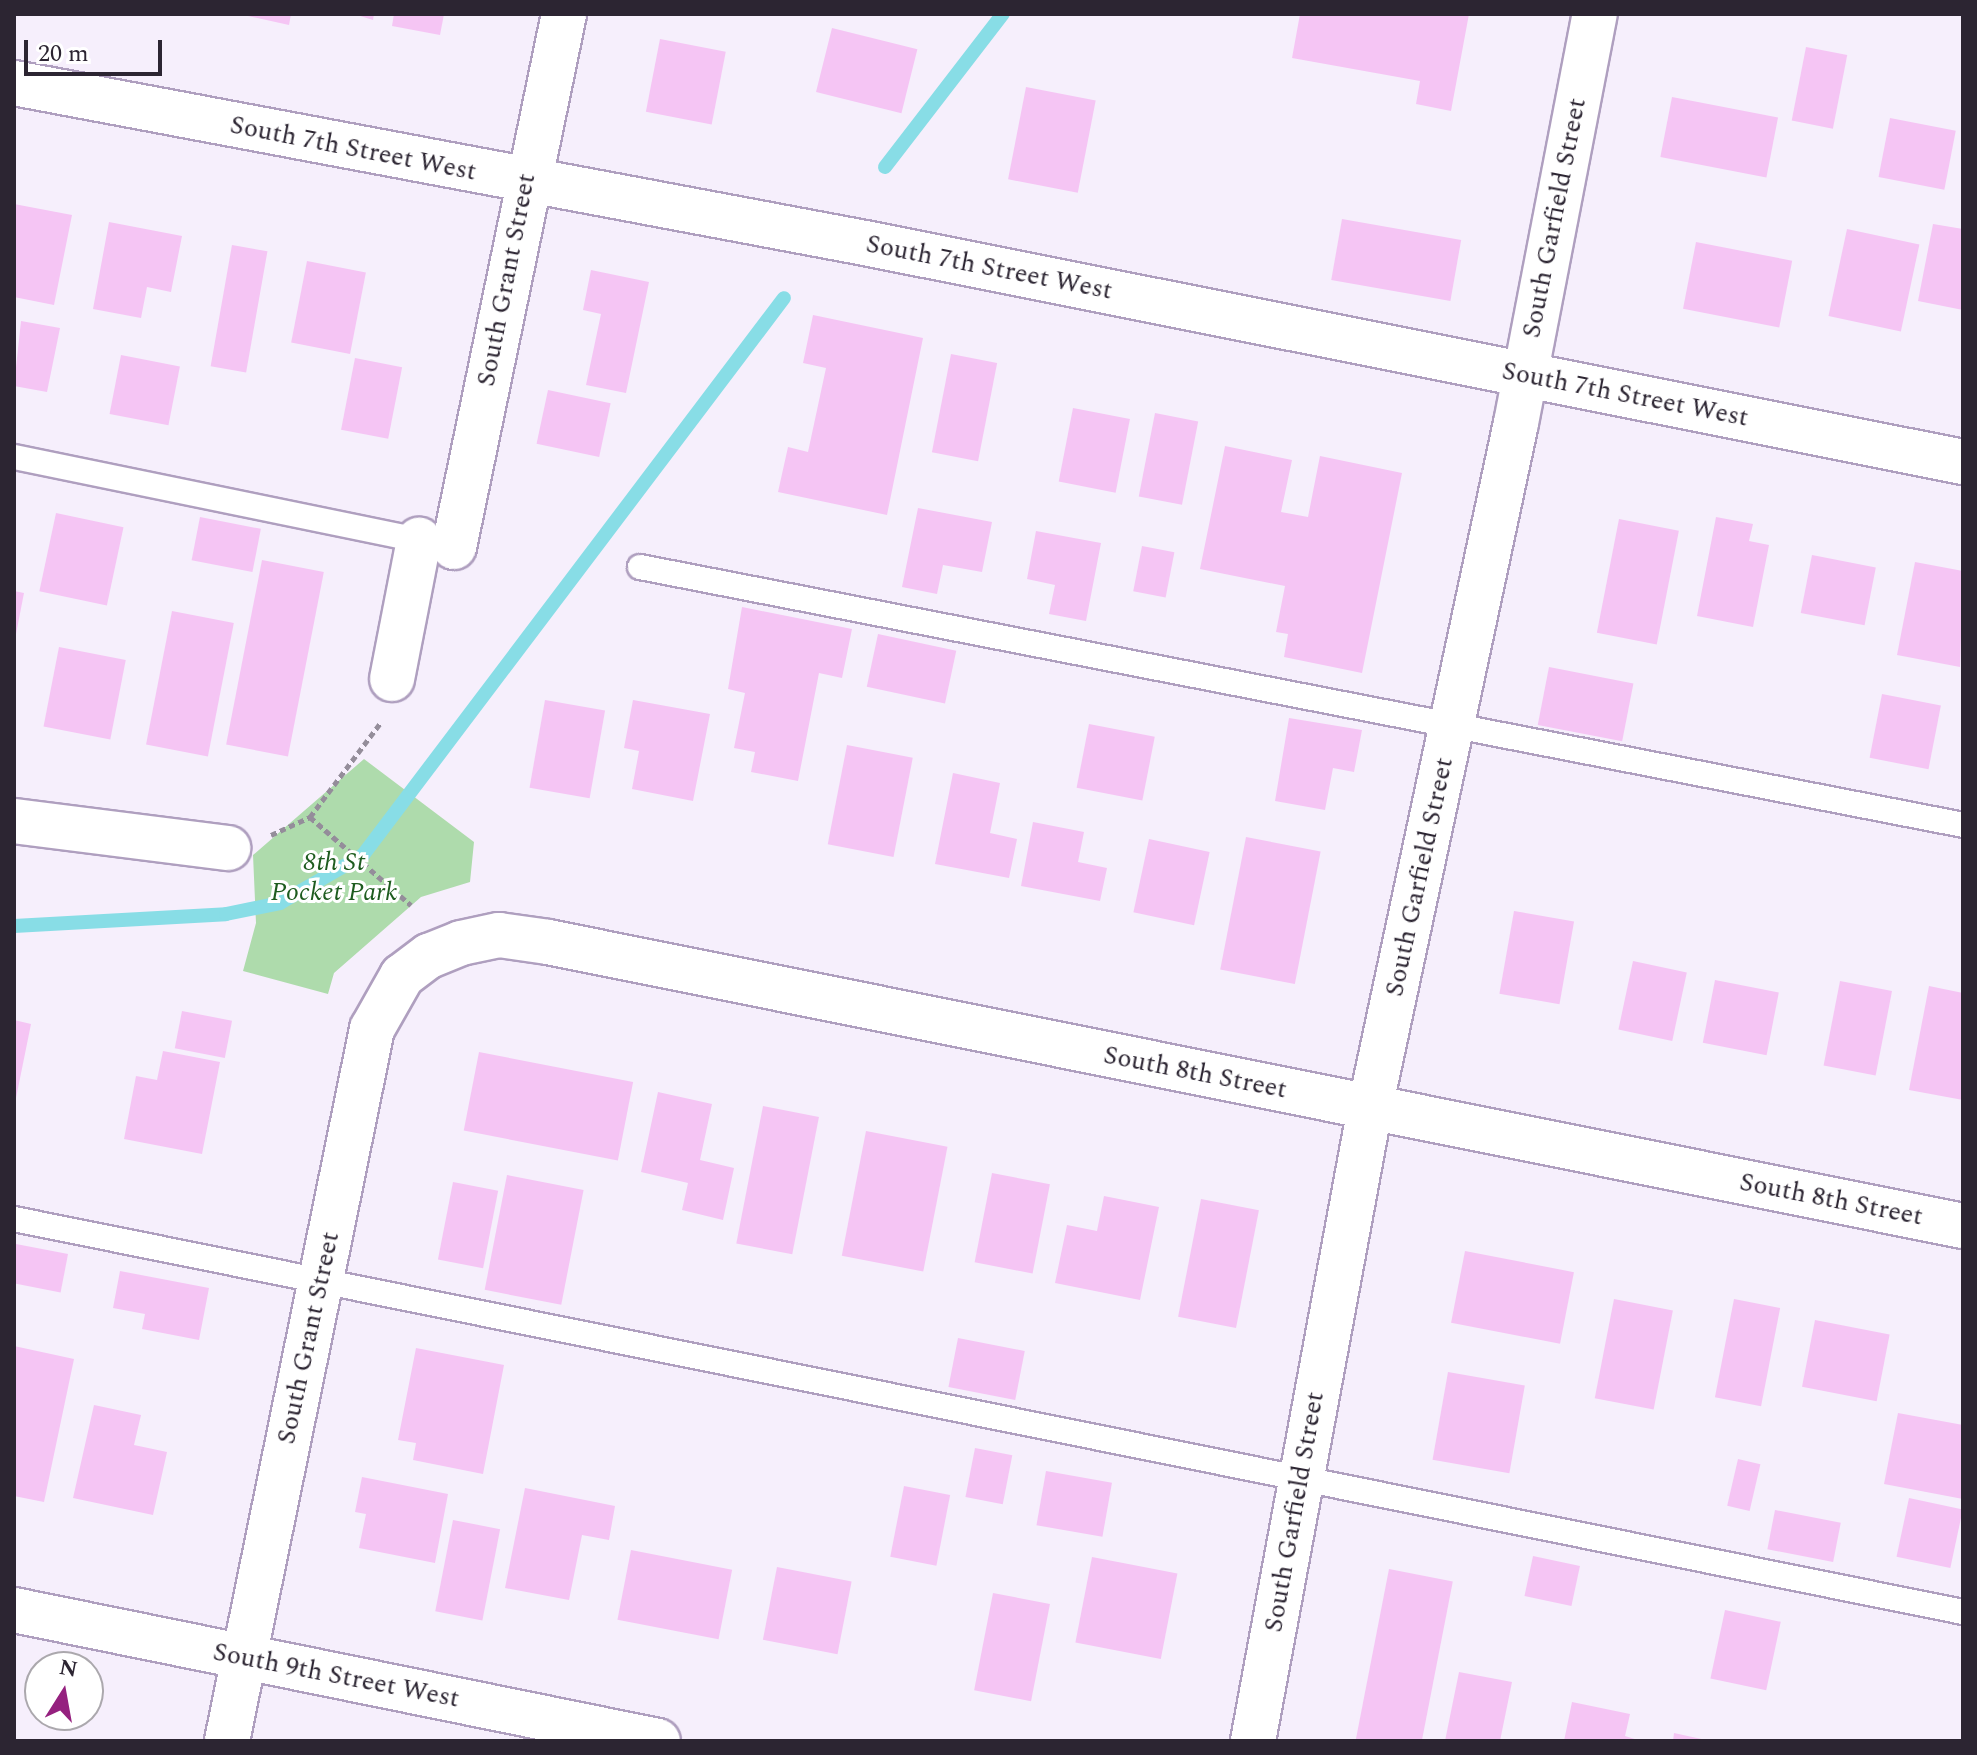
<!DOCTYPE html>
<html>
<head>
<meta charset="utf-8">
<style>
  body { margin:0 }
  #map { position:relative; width:1977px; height:1755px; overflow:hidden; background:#f6effc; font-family:Spectral,serif }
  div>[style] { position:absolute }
  .green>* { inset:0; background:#aedbac }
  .stream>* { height:14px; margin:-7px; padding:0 7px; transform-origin:7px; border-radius:7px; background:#88dde6 }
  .building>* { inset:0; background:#f5c5f4; transform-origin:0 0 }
  .path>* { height:5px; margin-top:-2.5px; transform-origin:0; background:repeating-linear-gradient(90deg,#948d9a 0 6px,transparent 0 10px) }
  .roads { filter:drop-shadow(2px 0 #af9fbf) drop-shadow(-2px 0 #af9fbf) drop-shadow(0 2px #af9fbf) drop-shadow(0 -2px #af9fbf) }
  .lane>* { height:24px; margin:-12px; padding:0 12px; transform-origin:12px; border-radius:12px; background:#fff }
  .street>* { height:44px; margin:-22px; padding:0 22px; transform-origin:22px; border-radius:22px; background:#fff }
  span { translate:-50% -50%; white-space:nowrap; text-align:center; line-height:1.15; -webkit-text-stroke:6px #fff; paint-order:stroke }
  .street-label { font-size:26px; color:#2c2532 }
  .park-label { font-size:26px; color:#1e5c1f; font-style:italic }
  .frame { position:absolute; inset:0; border:16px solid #2c2532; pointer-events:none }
  .north { position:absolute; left:24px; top:1651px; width:80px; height:80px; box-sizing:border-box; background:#fff; border:2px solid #aba8ad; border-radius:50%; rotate:11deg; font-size:22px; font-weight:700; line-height:32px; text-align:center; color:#2c2532 }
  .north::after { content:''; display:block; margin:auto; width:28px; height:36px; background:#95217f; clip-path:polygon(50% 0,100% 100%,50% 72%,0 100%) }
  .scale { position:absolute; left:24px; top:40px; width:138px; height:36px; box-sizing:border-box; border:4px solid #2c2532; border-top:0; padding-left:10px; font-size:24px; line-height:28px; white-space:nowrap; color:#2c2532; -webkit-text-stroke:6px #fff; paint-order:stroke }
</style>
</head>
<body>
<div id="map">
  <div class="green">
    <i style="clip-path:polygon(364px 759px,474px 842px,470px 882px,421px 897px,334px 973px,328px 994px,243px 971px,256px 923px,253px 855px)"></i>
  </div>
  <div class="stream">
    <i style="left:885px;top:167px;width:193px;rotate:-52.4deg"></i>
    <i style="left:14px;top:926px;width:212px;rotate:-3.2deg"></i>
    <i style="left:226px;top:914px;width:55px;rotate:-11.5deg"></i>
    <i style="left:280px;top:903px;width:96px;rotate:-30deg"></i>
    <i style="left:363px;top:855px;width:698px;rotate:-52.92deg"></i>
  </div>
  <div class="building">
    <i style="clip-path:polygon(239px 14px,291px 14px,289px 25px)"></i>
    <i style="clip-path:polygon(354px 14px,374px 14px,373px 20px)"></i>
    <i style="clip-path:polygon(394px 14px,444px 14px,440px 35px,392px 26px)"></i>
    <i style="clip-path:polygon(1300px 14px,1469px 14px,1451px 111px,1416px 104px,1420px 81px,1292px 58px)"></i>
    <i style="left:832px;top:28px;width:88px;height:66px;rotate:14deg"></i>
    <i style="left:660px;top:39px;width:67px;height:74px;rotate:11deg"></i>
    <i style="left:1806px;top:47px;width:42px;height:75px;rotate:11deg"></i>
    <i style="left:1026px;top:87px;width:71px;height:94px;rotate:11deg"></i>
    <i style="left:1672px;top:97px;width:108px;height:61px;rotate:11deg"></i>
    <i style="left:1890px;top:118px;width:67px;height:60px;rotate:11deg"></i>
    <i style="clip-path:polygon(14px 204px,72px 215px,54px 305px,14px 297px)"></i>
    <i style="left:1342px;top:219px;width:121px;height:62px;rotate:10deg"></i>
    <i style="clip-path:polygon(109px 222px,182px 236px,171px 292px,147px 287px,141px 318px,93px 309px)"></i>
    <i style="clip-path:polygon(1933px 224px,1963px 229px,1963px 310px,1918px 301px)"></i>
    <i style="left:1847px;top:229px;width:74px;height:89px;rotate:12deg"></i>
    <i style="left:1696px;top:242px;width:98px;height:68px;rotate:11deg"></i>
    <i style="left:232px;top:245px;width:36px;height:123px;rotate:10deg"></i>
    <i style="left:307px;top:261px;width:60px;height:83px;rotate:11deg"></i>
    <i style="clip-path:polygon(591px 270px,649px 282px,626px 393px,586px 385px,601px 314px,583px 310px)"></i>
    <i style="clip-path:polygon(813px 315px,923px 338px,887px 515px,778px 492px,788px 447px,808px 452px,826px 368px,803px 363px)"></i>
    <i style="clip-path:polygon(21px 321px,60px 328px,47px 392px,14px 386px)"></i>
    <i style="left:951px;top:354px;width:47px;height:100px;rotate:11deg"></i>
    <i style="left:121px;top:355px;width:60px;height:60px;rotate:11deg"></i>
    <i style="left:355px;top:358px;width:48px;height:73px;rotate:11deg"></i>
    <i style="left:548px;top:390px;width:64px;height:55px;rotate:12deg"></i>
    <i style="left:1073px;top:408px;width:58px;height:75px;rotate:11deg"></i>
    <i style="left:1155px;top:413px;width:44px;height:85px;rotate:11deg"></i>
    <i style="clip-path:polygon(1225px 446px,1292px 460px,1281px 512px,1308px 517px,1320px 456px,1402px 473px,1362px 673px,1284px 657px,1288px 634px,1276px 632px,1285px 586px,1200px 569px)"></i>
    <i style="clip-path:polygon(918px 508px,992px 522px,982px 572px,943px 565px,937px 594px,902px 587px)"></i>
    <i style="left:56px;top:513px;width:69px;height:80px;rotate:12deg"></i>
    <i style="left:200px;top:517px;width:62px;height:44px;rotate:11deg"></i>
    <i style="clip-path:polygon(1716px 517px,1753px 524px,1749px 541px,1769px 545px,1753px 627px,1697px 616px)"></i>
    <i style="left:1619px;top:519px;width:61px;height:116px;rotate:11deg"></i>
    <i style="clip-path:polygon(1036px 531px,1101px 543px,1086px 621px,1049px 614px,1055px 585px,1027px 579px)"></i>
    <i style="left:1142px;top:546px;width:33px;height:46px;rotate:11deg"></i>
    <i style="left:1812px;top:555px;width:65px;height:59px;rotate:11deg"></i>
    <i style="left:262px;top:560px;width:63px;height:188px;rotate:11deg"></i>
    <i style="clip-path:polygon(1915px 562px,1963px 571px,1960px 667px,1897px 655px)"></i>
    <i style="clip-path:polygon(14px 591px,24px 593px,15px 639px,14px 639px)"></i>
    <i style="clip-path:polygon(742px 607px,852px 629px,842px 678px,819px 673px,798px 781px,751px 772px,755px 752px,734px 748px,745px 693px,728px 689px)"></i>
    <i style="left:172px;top:611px;width:63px;height:136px;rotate:11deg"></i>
    <i style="left:878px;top:634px;width:80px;height:54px;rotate:12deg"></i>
    <i style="left:59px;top:647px;width:68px;height:81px;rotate:11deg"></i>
    <i style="left:1549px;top:667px;width:86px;height:59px;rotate:11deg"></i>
    <i style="left:1882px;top:694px;width:60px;height:65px;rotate:11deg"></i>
    <i style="left:545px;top:700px;width:61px;height:89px;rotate:10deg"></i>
    <i style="clip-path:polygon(633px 700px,710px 714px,693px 801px,632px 789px,639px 751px,624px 748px)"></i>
    <i style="clip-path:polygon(1289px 718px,1362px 730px,1354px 772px,1333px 768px,1325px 810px,1275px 801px)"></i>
    <i style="left:1089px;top:724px;width:67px;height:65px;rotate:11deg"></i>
    <i style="left:847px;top:745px;width:67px;height:101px;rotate:11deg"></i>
    <i style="clip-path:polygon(953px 773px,1000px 783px,990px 833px,1017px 839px,1009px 878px,935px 864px)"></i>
    <i style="clip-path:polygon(1033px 822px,1084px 832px,1078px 862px,1107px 868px,1100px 901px,1021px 886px)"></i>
    <i style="left:1246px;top:837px;width:76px;height:135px;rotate:11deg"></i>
    <i style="left:1149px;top:839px;width:62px;height:75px;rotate:12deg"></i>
    <i style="left:1514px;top:911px;width:61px;height:84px;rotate:10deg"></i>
    <i style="left:1633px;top:961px;width:55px;height:70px;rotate:12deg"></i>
    <i style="left:1715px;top:980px;width:65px;height:64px;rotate:11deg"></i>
    <i style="left:1840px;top:981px;width:53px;height:86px;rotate:11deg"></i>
    <i style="clip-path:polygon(1929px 986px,1963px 993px,1963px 1100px,1909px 1090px)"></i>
    <i style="left:182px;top:1011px;width:51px;height:38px;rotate:11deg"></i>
    <i style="clip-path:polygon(14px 1020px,31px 1024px,15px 1103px,14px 1103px)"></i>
    <i style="clip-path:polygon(163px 1051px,220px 1062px,202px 1154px,124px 1139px,136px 1076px,157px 1080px)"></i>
    <i style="left:479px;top:1052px;width:157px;height:80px;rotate:11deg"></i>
    <i style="clip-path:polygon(658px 1092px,712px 1104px,700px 1160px,734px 1168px,723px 1220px,682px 1210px,688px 1183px,641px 1172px)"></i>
    <i style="left:763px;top:1106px;width:57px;height:140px;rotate:11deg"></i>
    <i style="left:866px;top:1131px;width:83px;height:127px;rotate:11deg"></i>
    <i style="left:992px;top:1173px;width:59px;height:91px;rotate:11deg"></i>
    <i style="left:507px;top:1175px;width:78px;height:117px;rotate:11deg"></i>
    <i style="left:453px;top:1182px;width:46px;height:79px;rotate:11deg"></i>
    <i style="clip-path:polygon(1104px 1196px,1159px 1207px,1140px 1300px,1055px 1283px,1067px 1225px,1097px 1231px)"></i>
    <i style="left:1201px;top:1199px;width:59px;height:120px;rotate:11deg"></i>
    <i style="left:16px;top:1244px;width:53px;height:39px;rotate:11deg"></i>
    <i style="left:1465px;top:1251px;width:111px;height:73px;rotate:11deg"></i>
    <i style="clip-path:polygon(120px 1271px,209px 1288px,199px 1340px,142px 1329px,145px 1314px,113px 1308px)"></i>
    <i style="left:1614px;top:1299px;width:60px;height:101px;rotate:11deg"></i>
    <i style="left:1734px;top:1299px;width:47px;height:100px;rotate:11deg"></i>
    <i style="left:1815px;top:1320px;width:76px;height:68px;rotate:11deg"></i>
    <i style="left:958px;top:1338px;width:68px;height:50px;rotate:11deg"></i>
    <i style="clip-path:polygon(14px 1346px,74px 1359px,44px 1502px,14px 1496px)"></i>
    <i style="clip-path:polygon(416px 1348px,504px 1365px,483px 1474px,413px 1460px,416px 1443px,398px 1440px)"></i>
    <i style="left:1448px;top:1372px;width:78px;height:89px;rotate:10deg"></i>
    <i style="clip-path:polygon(94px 1405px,141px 1415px,134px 1445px,167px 1452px,153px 1515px,73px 1498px)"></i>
    <i style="clip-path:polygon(1898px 1413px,1963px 1425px,1963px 1499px,1884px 1484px)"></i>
    <i style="left:975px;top:1448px;width:38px;height:50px;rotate:11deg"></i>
    <i style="left:1738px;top:1459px;width:23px;height:48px;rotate:13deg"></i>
    <i style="left:1046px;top:1471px;width:67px;height:55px;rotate:10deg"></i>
    <i style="clip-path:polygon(362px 1477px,448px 1494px,435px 1563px,359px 1548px,366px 1514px,355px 1512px)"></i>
    <i style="left:904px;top:1486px;width:47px;height:72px;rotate:11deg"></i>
    <i style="clip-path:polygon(525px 1488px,615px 1506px,609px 1540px,582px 1535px,569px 1600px,505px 1588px)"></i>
    <i style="left:1909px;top:1498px;width:55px;height:60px;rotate:12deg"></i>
    <i style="left:1775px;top:1510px;width:67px;height:40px;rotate:11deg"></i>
    <i style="left:453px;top:1520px;width:48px;height:93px;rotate:11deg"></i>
    <i style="left:631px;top:1550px;width:103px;height:71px;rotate:11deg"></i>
    <i style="left:1533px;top:1556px;width:48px;height:41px;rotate:12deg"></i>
    <i style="left:1092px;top:1557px;width:87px;height:87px;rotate:11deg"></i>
    <i style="left:777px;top:1567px;width:76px;height:74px;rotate:11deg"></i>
    <i style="left:1389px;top:1569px;width:65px;height:174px;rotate:11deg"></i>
    <i style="left:993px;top:1593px;width:58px;height:99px;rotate:11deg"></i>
    <i style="left:1725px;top:1610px;width:57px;height:70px;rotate:12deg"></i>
    <i style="clip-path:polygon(1459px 1672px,1512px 1682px,1500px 1741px,1445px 1741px)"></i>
    <i style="clip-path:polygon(1572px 1702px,1630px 1714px,1625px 1736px,1641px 1741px,1564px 1741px)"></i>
    <i style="clip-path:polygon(1674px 1733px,1706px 1740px,1706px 1741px,1673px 1741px)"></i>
  </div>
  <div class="path">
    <i style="left:310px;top:817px;width:134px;rotate:41.1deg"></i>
    <i style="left:271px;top:835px;width:43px;rotate:-24.8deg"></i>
    <i style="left:310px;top:817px;width:119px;rotate:-53.2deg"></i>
  </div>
  <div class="roads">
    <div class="lane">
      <i style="left:14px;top:457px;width:422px;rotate:11.6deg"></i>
      <i style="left:640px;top:567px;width:1348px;rotate:11.03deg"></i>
      <i style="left:14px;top:1219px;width:1988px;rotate:11.4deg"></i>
    </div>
    <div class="street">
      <i style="left:14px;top:83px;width:871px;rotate:10.65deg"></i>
      <i style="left:870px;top:244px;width:1115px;rotate:11.28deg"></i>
      <i style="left:454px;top:547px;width:544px;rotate:-78.34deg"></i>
      <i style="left:392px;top:679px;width:142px;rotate:-79deg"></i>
      <i style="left:14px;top:821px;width:216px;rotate:7.2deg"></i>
      <i style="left:14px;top:1610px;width:657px;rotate:11.5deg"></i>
      <i style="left:227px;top:1741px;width:727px;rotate:-78.49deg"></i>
      <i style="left:372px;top:1029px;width:61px;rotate:-60.5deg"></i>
      <i style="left:402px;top:976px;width:34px;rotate:-37deg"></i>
      <i style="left:429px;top:956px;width:35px;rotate:-22deg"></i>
      <i style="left:461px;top:943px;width:39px;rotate:-12deg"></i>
      <i style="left:499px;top:935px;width:49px;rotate:8.1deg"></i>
      <i style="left:548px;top:942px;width:1443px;rotate:11.35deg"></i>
      <i style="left:1253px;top:1741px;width:644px;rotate:-79.53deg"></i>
      <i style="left:1370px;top:1108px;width:700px;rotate:-77.97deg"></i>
      <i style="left:1516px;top:423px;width:417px;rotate:-79.1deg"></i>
    </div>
  </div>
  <div class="street-label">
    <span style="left:353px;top:149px;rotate:11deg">South 7th Street West</span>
    <span style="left:1555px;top:218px;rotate:-79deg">South Garfield Street</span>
    <span style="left:989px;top:268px;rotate:11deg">South 7th Street West</span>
    <span style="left:507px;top:280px;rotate:-79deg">South Grant Street</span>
    <span style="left:1625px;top:395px;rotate:11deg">South 7th Street West</span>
    <span style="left:1420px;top:877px;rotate:-78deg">South Garfield Street</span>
    <span style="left:1195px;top:1073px;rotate:11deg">South 8th Street</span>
    <span style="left:1831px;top:1200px;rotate:11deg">South 8th Street</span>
    <span style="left:309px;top:1338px;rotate:-78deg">South Grant Street</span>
    <span style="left:1295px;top:1512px;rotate:-80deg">South Garfield Street</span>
    <span style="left:336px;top:1676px;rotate:11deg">South 9th Street West</span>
  </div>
  <div class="park-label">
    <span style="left:334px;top:878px">8th St<br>Pocket Park</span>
  </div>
  <div class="frame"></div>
  <div class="north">N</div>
  <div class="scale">20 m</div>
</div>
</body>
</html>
